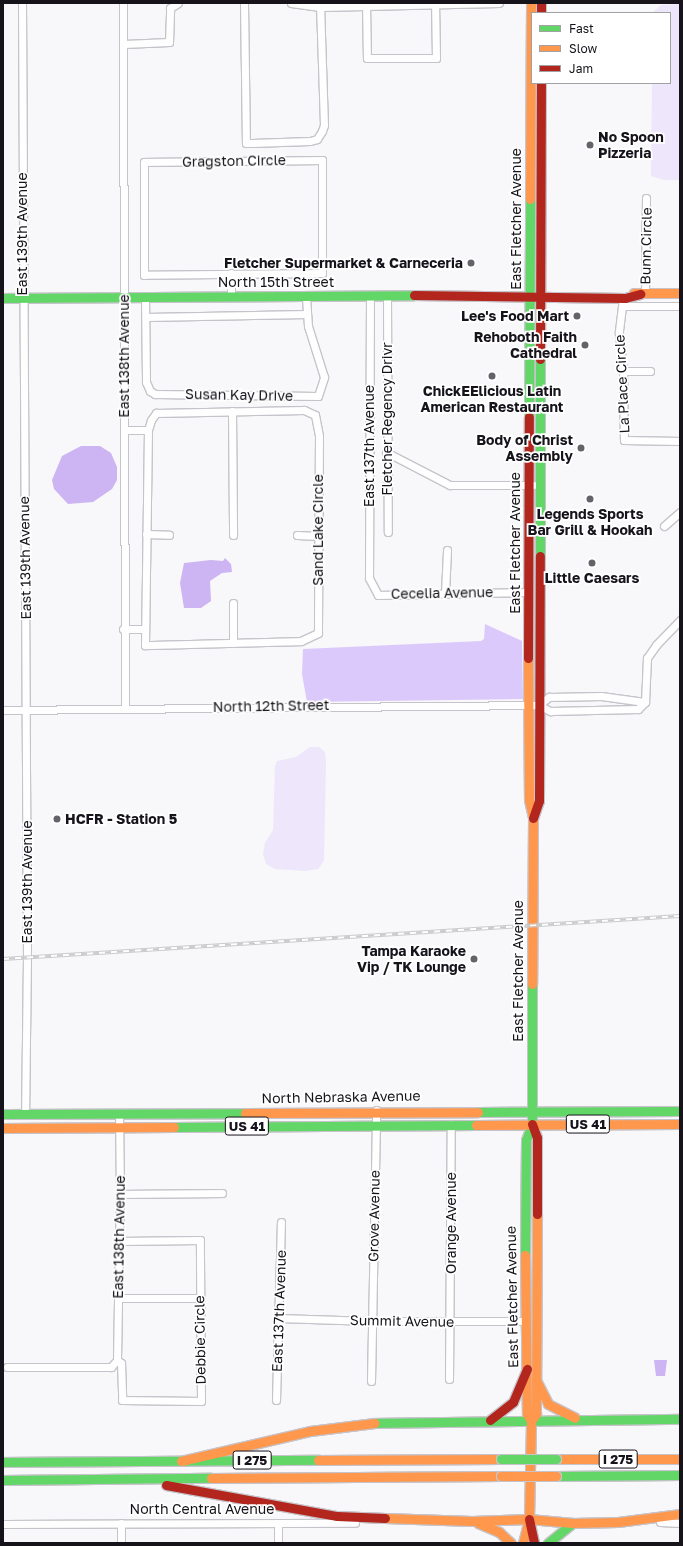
<!DOCTYPE html>
<html>
<head>
<meta charset="utf-8">
<style>
  body { margin:0 }
  #map { position:relative; width:683px; height:1546px; overflow:hidden; background:#f8f7fa; font-family:"Golos Text",sans-serif }
  div>[style] { position:absolute }
  .green>* { inset:0; background:#eee6fb }
  .forest>* { inset:0; background:#dcc9fb }
  .water>* { inset:0; background:#cdb4f2 }
  .roads { filter:drop-shadow(1px 0 #c6c4ca) drop-shadow(-1px 0 #c6c4ca) drop-shadow(0 1px #c6c4ca) drop-shadow(0 -1px #c6c4ca) }
  .street>* { height:7px; margin:-3.5px; padding:0 3.5px; transform-origin:3.5px; border-radius:3.5px; background:#fefefe }
  .fast>* { height:9px; margin:-4.5px; padding:0 4.5px; transform-origin:4.5px; border-radius:4.5px; background:#63d668 }
  .slow>* { height:9px; margin:-4.5px; padding:0 4.5px; transform-origin:4.5px; border-radius:4.5px; background:#ff974d }
  .jam>* { height:9px; margin:-4.5px; padding:0 4.5px; transform-origin:4.5px; border-radius:4.5px; background:#b3261e }
  .rail>* { height:3.5px; margin-top:-1.75px; transform-origin:0; background:repeating-linear-gradient(90deg,#fff 0 6px,#cbcbcc 0 12px); box-sizing:border-box; border-block:1px solid #cbcbcc }
  .bridges { filter:drop-shadow(1px 0 #c6c4ca) drop-shadow(-1px 0 #c6c4ca) drop-shadow(0 1px #c6c4ca) drop-shadow(0 -1px #c6c4ca) }
  .fast-bridge>* { height:9px; margin:-4.5px; padding:0 4.5px; transform-origin:4.5px; border-radius:4.5px; background:#63d668 }
  .slow-bridge>* { height:9px; margin:-4.5px; padding:0 4.5px; transform-origin:4.5px; border-radius:4.5px; background:#ff974d }
  .dots>* { width:11px; height:11px; translate:-50% -50%; box-sizing:border-box; border:2px solid #fff; border-radius:50% }
  span { translate:-50% -50%; white-space:nowrap; text-align:center; line-height:1.15; -webkit-text-stroke:3.5px #fff; paint-order:stroke }
  .shield-label span { padding:1px 3px; background:#fff; border:1px solid; border-radius:3px; -webkit-text-stroke-width:0 }
  .shield-label { font-size:13px; color:#16131b; font-weight:700 }
  .poi-label { font-size:14px; color:#16131b; font-weight:700 }
  .left { translate:0 -50%; text-align:left }
  .right { translate:-100% -50%; text-align:right }
  .street-label { font-size:14px; color:#16131b }
  .frame { position:absolute; inset:0; border:4px solid #16131b; pointer-events:none }
  .legend { position:absolute; left:531px; top:12px; width:140px; height:72px; box-sizing:border-box; background:#fff; border:1px solid #a2a1a4; margin:0; padding:5px 7px; list-style:none; font-size:12px; color:#16131b }
  .legend li { display:flex; align-items:center; gap:8px; height:20px }
  .legend b { width:20px; border:1px solid #a2a1a4 }
</style>
</head>
<body>
<div id="map">
  <div class="green">
    <i style="clip-path:polygon(680px 4px,680px 180px,664px 180px,651px 176px,652px 83px,670px 83px,670px 13px,652px 13px,661px 5px)"></i>
    <i style="clip-path:polygon(310px 747px,319px 747px,325px 752px,326px 763px,324px 861px,318px 869px,305px 871px,275px 869px,266px 864px,263px 854px,265px 843px,273px 830px,275px 766px,277px 761px,296px 757px)"></i>
  </div>
  <div class="forest">
    <i style="clip-path:polygon(485px 624px,522px 641px,523px 699px,307px 702px,302px 674px,303px 649px,481px 641px,484px 639px)"></i>
  </div>
  <div class="water">
    <i style="clip-path:polygon(81px 446px,100px 446px,111px 453px,117px 467px,117px 480px,112px 489px,93px 502px,68px 504px,54px 489px,52px 480px,62px 456px)"></i>
    <i style="clip-path:polygon(225px 558px,231px 564px,232px 572px,222px 573px,210px 581px,211px 601px,201px 608px,184px 608px,180px 583px,184px 563px,211px 560px,223px 561px)"></i>
    <i style="clip-path:polygon(654px 1360px,667px 1360px,665px 1376px,656px 1376px)"></i>
  </div>
  <div class="roads">
    <div class="street">
      <i style="left:22px;top:3px;width:954px;rotate:89.7deg"></i>
      <i style="left:27px;top:957px;width:157px;rotate:90.7deg"></i>
      <i style="left:123px;top:3px;width:705px;rotate:89.84deg"></i>
      <i style="left:244px;top:3px;width:140px;rotate:89.2deg"></i>
      <i style="left:246px;top:143px;width:6px"></i>
      <i style="left:252px;top:143px;width:58px;rotate:-2deg"></i>
      <i style="left:310px;top:141px;width:7px;rotate:-16deg"></i>
      <i style="left:317px;top:139px;width:9px;rotate:-58deg"></i>
      <i style="left:322px;top:131px;width:6px;rotate:-72deg"></i>
      <i style="left:324px;top:125px;width:122px;rotate:-91.9deg"></i>
      <i style="left:291px;top:3px;width:29px;rotate:8deg"></i>
      <i style="left:320px;top:7px;width:179px;rotate:-1.3deg"></i>
      <i style="left:366px;top:3px;width:55px;rotate:89deg"></i>
      <i style="left:367px;top:58px;width:69px"></i>
      <i style="left:436px;top:58px;width:55px;rotate:-91deg"></i>
      <i style="left:124px;top:44px;width:45px;rotate:-2.5deg"></i>
      <i style="left:169px;top:42px;width:34px;rotate:-88deg"></i>
      <i style="left:170px;top:8px;width:9px;rotate:-32deg"></i>
      <i style="left:322px;top:160px;width:113px;rotate:90deg"></i>
      <i style="left:322px;top:273px;width:178px;rotate:179.4deg"></i>
      <i style="left:144px;top:275px;width:113px;rotate:-90deg"></i>
      <i style="left:144px;top:162px;width:178px;rotate:-0.6deg"></i>
      <i style="left:645px;top:294px;width:96px;rotate:-89.4deg"></i>
      <i style="left:370px;top:295px;width:283px;rotate:90.2deg"></i>
      <i style="left:369px;top:578px;width:19px;rotate:62deg"></i>
      <i style="left:378px;top:595px;width:151px;rotate:-1.1deg"></i>
      <i style="left:387px;top:295px;width:237px;rotate:89.8deg"></i>
      <i style="left:231px;top:296px;width:23px;rotate:-90deg"></i>
      <i style="left:145px;top:297px;width:85px;rotate:89.3deg"></i>
      <i style="left:146px;top:382px;width:10px;rotate:66deg"></i>
      <i style="left:150px;top:391px;width:6px;rotate:31deg"></i>
      <i style="left:155px;top:394px;width:163px;rotate:0.7deg"></i>
      <i style="left:318px;top:396px;width:20px;rotate:-72deg"></i>
      <i style="left:324px;top:377px;width:53px;rotate:-107.4deg"></i>
      <i style="left:308px;top:326px;width:30px;rotate:-94deg"></i>
      <i style="left:623px;top:298px;width:35px;rotate:97deg"></i>
      <i style="left:619px;top:333px;width:38px;rotate:84deg"></i>
      <i style="left:623px;top:371px;width:69px;rotate:89.2deg"></i>
      <i style="left:624px;top:440px;width:56px;rotate:1deg"></i>
      <i style="left:623px;top:306px;width:57px"></i>
      <i style="left:146px;top:317px;width:161px;rotate:-1.1deg"></i>
      <i style="left:623px;top:371px;width:27px"></i>
      <i style="left:304px;top:410px;width:12px;rotate:24deg"></i>
      <i style="left:315px;top:415px;width:21px;rotate:79deg"></i>
      <i style="left:319px;top:436px;width:197px;rotate:90.3deg"></i>
      <i style="left:318px;top:633px;width:19px;rotate:155deg"></i>
      <i style="left:301px;top:641px;width:156px;rotate:178.5deg"></i>
      <i style="left:145px;top:645px;width:215px;rotate:-89.2deg"></i>
      <i style="left:148px;top:430px;width:10px;rotate:-73deg"></i>
      <i style="left:151px;top:420px;width:9px;rotate:-54deg"></i>
      <i style="left:156px;top:413px;width:148px;rotate:-1.2deg"></i>
      <i style="left:232px;top:411px;width:124px;rotate:89.5deg"></i>
      <i style="left:124px;top:430px;width:24px"></i>
      <i style="left:386px;top:452px;width:72px;rotate:27.3deg"></i>
      <i style="left:450px;top:485px;width:83px"></i>
      <i style="left:664px;top:526px;width:21px;rotate:-41deg"></i>
      <i style="left:146px;top:534px;width:23px;rotate:2deg"></i>
      <i style="left:297px;top:535px;width:21px;rotate:3deg"></i>
      <i style="left:445px;top:593px;width:43px;rotate:-87.3deg"></i>
      <i style="left:123px;top:629px;width:22px"></i>
      <i style="left:233px;top:643px;width:40px;rotate:-90deg"></i>
      <i style="left:539px;top:705px;width:13px;rotate:29deg"></i>
      <i style="left:550px;top:711px;width:88px;rotate:-1.3deg"></i>
      <i style="left:638px;top:709px;width:10px;rotate:-45deg"></i>
      <i style="left:645px;top:702px;width:44px;rotate:-87.4deg"></i>
      <i style="left:647px;top:658px;width:16px;rotate:-55deg"></i>
      <i style="left:656px;top:645px;width:35px;rotate:-46deg"></i>
      <i style="left:539px;top:705px;width:13px;rotate:-39deg"></i>
      <i style="left:549px;top:697px;width:52px;rotate:-1.1deg"></i>
      <i style="left:601px;top:696px;width:44px;rotate:7.8deg"></i>
      <i style="left:3px;top:710px;width:536px;rotate:-0.53deg"></i>
      <i style="left:120px;top:1194px;width:102px;rotate:-0.6deg"></i>
      <i style="left:118px;top:1298px;width:81px"></i>
      <i style="left:278px;top:1318px;width:94px;rotate:1.8deg"></i>
      <i style="left:372px;top:1321px;width:154px"></i>
      <i style="left:117px;top:1360px;width:5px;rotate:37deg"></i>
      <i style="left:121px;top:1363px;width:37px;rotate:88deg"></i>
      <i style="left:122px;top:1400px;width:79px;rotate:0.7deg"></i>
      <i style="left:201px;top:1401px;width:161px;rotate:-90.4deg"></i>
      <i style="left:200px;top:1240px;width:81px;rotate:179.3deg"></i>
      <i style="left:7px;top:1367px;width:104px"></i>
      <i style="left:111px;top:1367px;width:9px;rotate:-49deg"></i>
      <i style="left:117px;top:1360px;width:166px;rotate:-89deg"></i>
      <i style="left:120px;top:1194px;width:81px;rotate:-90.7deg"></i>
      <i style="left:449px;top:1379px;width:255px;rotate:-89.6deg"></i>
      <i style="left:371px;top:1381px;width:271px;rotate:-88.9deg"></i>
      <i style="left:276px;top:1400px;width:178px;rotate:-88.4deg"></i>
      <i style="left:660px;top:1522px;width:20px;rotate:3deg"></i>
      <i style="left:3px;top:1524px;width:352px;rotate:-0.2deg"></i>
      <i style="left:121px;top:1543px;width:20px;rotate:-90deg"></i>
      <i style="left:278px;top:1543px;width:19px;rotate:-90deg"></i>
    </div>
    <div class="fast">
      <i style="left:3px;top:298px;width:411px;rotate:-0.4deg"></i>
      <i style="left:529px;top:417px;width:218px;rotate:-89.7deg"></i>
      <i style="left:540px;top:556px;width:197px;rotate:-90deg"></i>
      <i style="left:478px;top:1112px;width:202px;rotate:-0.3deg"></i>
      <i style="left:3px;top:1114px;width:242px;rotate:-0.2deg"></i>
      <i style="left:174px;top:1127px;width:302px;rotate:-0.4deg"></i>
      <i style="left:525px;top:1255px;width:115px;rotate:-89.5deg"></i>
      <i style="left:526px;top:1140px;width:17px;rotate:-69deg"></i>
      <i style="left:532px;top:1124px;width:140px;rotate:-90deg"></i>
      <i style="left:375px;top:1423px;width:305px;rotate:-0.8deg"></i>
      <i style="left:3px;top:1462px;width:315px;rotate:-0.4deg"></i>
      <i style="left:556px;top:1476px;width:124px;rotate:-0.5deg"></i>
      <i style="left:3px;top:1480px;width:208px;rotate:-0.6deg"></i>
      <i style="left:548px;top:1543px;width:32px;rotate:-39deg"></i>
    </div>
    <div class="slow">
      <i style="left:530px;top:199px;width:196px;rotate:-89.7deg"></i>
      <i style="left:634px;top:293px;width:46px"></i>
      <i style="left:528px;top:658px;width:142px;rotate:89.6deg"></i>
      <i style="left:529px;top:800px;width:18px;rotate:77deg"></i>
      <i style="left:533px;top:818px;width:166px;rotate:90.3deg"></i>
      <i style="left:245px;top:1113px;width:233px;rotate:-0.2deg"></i>
      <i style="left:476px;top:1125px;width:204px;rotate:-0.3deg"></i>
      <i style="left:3px;top:1128px;width:171px;rotate:-0.3deg"></i>
      <i style="left:525px;top:1255px;width:159px;rotate:89.3deg"></i>
      <i style="left:527px;top:1414px;width:8px;rotate:60deg"></i>
      <i style="left:536px;top:1380px;width:27px;rotate:63deg"></i>
      <i style="left:548px;top:1404px;width:30px;rotate:27deg"></i>
      <i style="left:556px;top:1459px;width:124px"></i>
      <i style="left:318px;top:1460px;width:183px;rotate:-0.3deg"></i>
      <i style="left:181px;top:1461px;width:132px;rotate:-13.1deg"></i>
      <i style="left:310px;top:1431px;width:65px;rotate:-7deg"></i>
      <i style="left:211px;top:1478px;width:290px;rotate:-0.4deg"></i>
      <i style="left:385px;top:1518px;width:87px;rotate:2deg"></i>
      <i style="left:472px;top:1521px;width:57px;rotate:-2deg"></i>
      <i style="left:529px;top:1519px;width:44px;rotate:5.2deg"></i>
      <i style="left:573px;top:1523px;width:45px;rotate:-1.3deg"></i>
      <i style="left:618px;top:1522px;width:63px;rotate:-7.4deg"></i>
      <i style="left:478px;top:1523px;width:23px;rotate:23deg"></i>
      <i style="left:499px;top:1532px;width:16px;rotate:43deg"></i>
      <i style="left:523px;top:1543px;width:25px;rotate:-76deg"></i>
      <i style="left:529px;top:1519px;width:98px;rotate:-88.8deg"></i>
      <i style="left:531px;top:1421px;width:9px;rotate:-54deg"></i>
      <i style="left:536px;top:1414px;width:200px;rotate:-89.7deg"></i>
    </div>
    <div class="jam">
      <i style="left:541px;top:3px;width:10px;rotate:90deg"></i>
      <i style="left:414px;top:295px;width:211px;rotate:0.8deg"></i>
      <i style="left:625px;top:298px;width:16px;rotate:-15deg"></i>
      <i style="left:540px;top:359px;width:276px;rotate:-89.8deg"></i>
      <i style="left:528px;top:658px;width:241px;rotate:-89.8deg"></i>
      <i style="left:533px;top:818px;width:18px;rotate:-71deg"></i>
      <i style="left:539px;top:801px;width:245px;rotate:-89.8deg"></i>
      <i style="left:532px;top:1124px;width:15px;rotate:70deg"></i>
      <i style="left:537px;top:1138px;width:76px;rotate:90deg"></i>
      <i style="left:490px;top:1420px;width:29px;rotate:-38deg"></i>
      <i style="left:513px;top:1402px;width:36px;rotate:-67deg"></i>
      <i style="left:166px;top:1485px;width:174px;rotate:10.3deg"></i>
      <i style="left:337px;top:1516px;width:48px;rotate:2.4deg"></i>
      <i style="left:529px;top:1519px;width:25px;rotate:78deg"></i>
    </div>
  </div>
  <div class="rail">
    <i style="left:3px;top:959px;width:678px;rotate:-3.63deg"></i>
  </div>
  <div class="bridges">
    <div class="fast-bridge">
      <i style="left:501px;top:1459px;width:55px"></i>
    </div>
    <div class="slow-bridge">
      <i style="left:501px;top:1476px;width:55px"></i>
    </div>
  </div>
  <div class="dots">
    <i style="left:590px;top:145px;background:#656369"></i>
    <i style="left:471px;top:263px;background:#656369"></i>
    <i style="left:577px;top:316px;background:#656369"></i>
    <i style="left:585px;top:345px;background:#656369"></i>
    <i style="left:492px;top:376px;background:#656369"></i>
    <i style="left:581px;top:448px;background:#656369"></i>
    <i style="left:590px;top:499px;background:#656369"></i>
    <i style="left:592px;top:563px;background:#656369"></i>
    <i style="left:57px;top:819px;background:#656369"></i>
    <i style="left:474px;top:959px;background:#656369"></i>
  </div>
  <div class="shield-label">
    <span style="left:588px;top:1124px">US 41</span>
    <span style="left:247px;top:1126px">US 41</span>
    <span style="left:618px;top:1459px">I 275</span>
    <span style="left:252px;top:1460px">I 275</span>
  </div>
  <div class="poi-label">
    <span class="left" style="left:598px;top:145px">No Spoon<br>Pizzeria</span>
    <span class="right" style="left:463px;top:263px">Fletcher Supermarket &amp; Carneceria</span>
    <span class="right" style="left:569px;top:316px">Lee's Food Mart</span>
    <span class="right" style="left:577px;top:345px">Rehoboth Faith<br>Cathedral</span>
    <span style="left:492px;top:399px">ChickEElicious Latin<br>American Restaurant</span>
    <span class="right" style="left:573px;top:448px">Body of Christ<br>Assembly</span>
    <span style="left:590px;top:522px">Legends Sports<br>Bar Grill &amp; Hookah</span>
    <span style="left:592px;top:578px">Little Caesars</span>
    <span class="left" style="left:65px;top:819px">HCFR - Station 5</span>
    <span class="right" style="left:466px;top:959px">Tampa Karaoke<br>Vip / TK Lounge</span>
  </div>
  <div class="street-label">
    <span style="left:234px;top:161px;rotate:-1deg">Gragston Circle</span>
    <span style="left:516px;top:219px;rotate:-90deg">East Fletcher Avenue</span>
    <span style="left:22px;top:234px;rotate:-90deg">East 139th Avenue</span>
    <span style="left:646px;top:246px;rotate:-89deg">Bunn Circle</span>
    <span style="left:276px;top:282px">North 15th Street</span>
    <span style="left:124px;top:356px;rotate:-90deg">East 138th Avenue</span>
    <span style="left:622px;top:384px;rotate:-93deg">La Place Circle</span>
    <span style="left:239px;top:395px;rotate:1deg">Susan Kay Drive</span>
    <span style="left:387px;top:419px;rotate:-90deg">Fletcher Regency Drivr</span>
    <span style="left:369px;top:446px;rotate:-90deg">East 137th Avenue</span>
    <span style="left:318px;top:530px;rotate:-90deg">Sand Lake Circle</span>
    <span style="left:515px;top:543px;rotate:-90deg">East Fletcher Avenue</span>
    <span style="left:25px;top:558px;rotate:-91deg">East 139th Avenue</span>
    <span style="left:442px;top:593px;rotate:-1deg">Cecelia Avenue</span>
    <span style="left:271px;top:706px;rotate:-1deg">North 12th Street</span>
    <span style="left:27px;top:882px;rotate:-90deg">East 139th Avenue</span>
    <span style="left:518px;top:971px;rotate:-90deg">East Fletcher Avenue</span>
    <span style="left:341px;top:1097px;rotate:-1deg">North Nebraska Avenue</span>
    <span style="left:374px;top:1216px;rotate:-89deg">Grove Avenue</span>
    <span style="left:451px;top:1223px;rotate:-90deg">Orange Avenue</span>
    <span style="left:119px;top:1237px;rotate:-89deg">East 138th Avenue</span>
    <span style="left:512px;top:1297px;rotate:-91deg">East Fletcher Avenue</span>
    <span style="left:279px;top:1311px;rotate:-88deg">East 137th Avenue</span>
    <span style="left:402px;top:1321px;rotate:1deg">Summit Avenue</span>
    <span style="left:200px;top:1340px;rotate:-91deg">Debbie Circle</span>
    <span style="left:202px;top:1509px">North Central Avenue</span>
  </div>
  <div class="frame"></div>
  <ul class="legend">
  <li><b style="height:5px;background:#63d668"></b>Fast</li>
  <li><b style="height:5px;background:#ff974d"></b>Slow</li>
  <li><b style="height:5px;background:#b3261e"></b>Jam</li>
  </ul>
</div>
</body>
</html>
